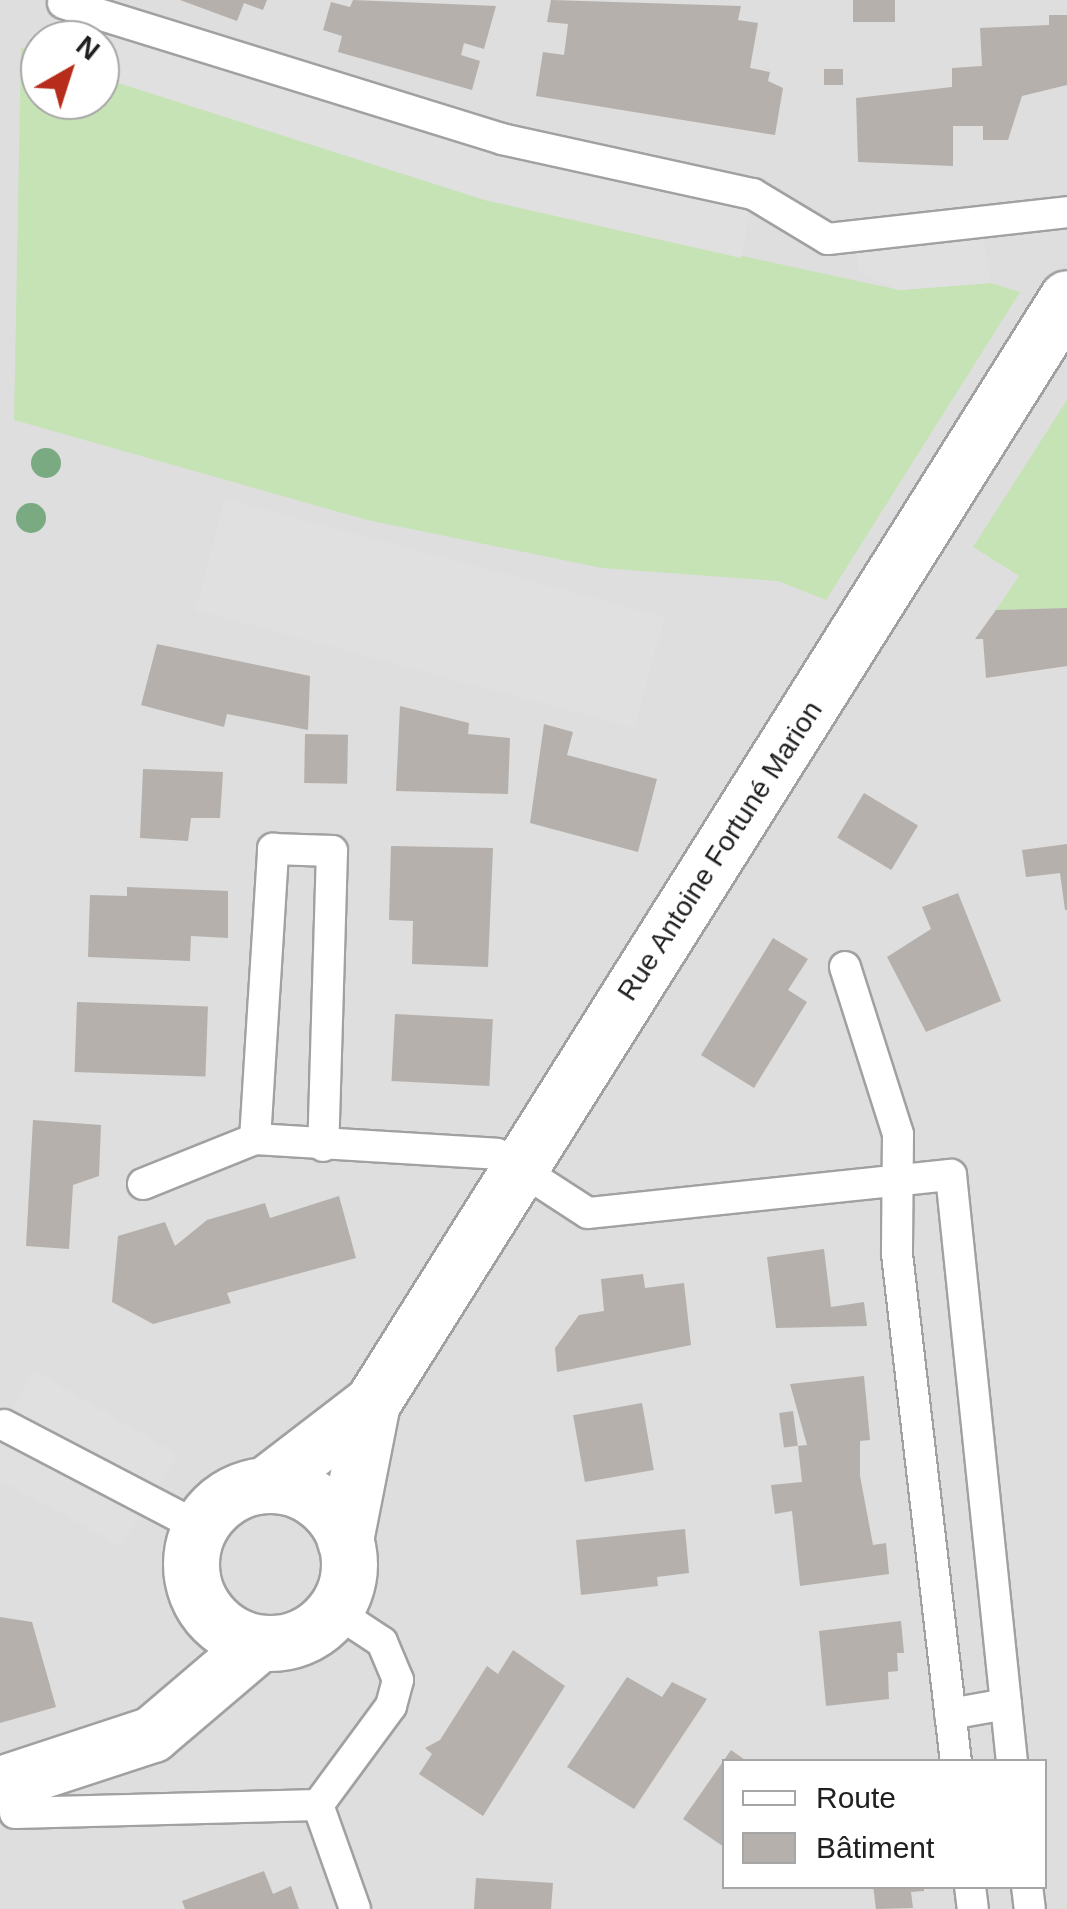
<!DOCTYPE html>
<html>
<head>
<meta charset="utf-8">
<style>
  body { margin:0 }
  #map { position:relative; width:1067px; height:1909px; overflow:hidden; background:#f0eee8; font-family:Arial,sans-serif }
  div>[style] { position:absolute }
  .residential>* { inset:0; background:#dedede }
  .grass>* { inset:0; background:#c6e3b5 }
  .parking>* { inset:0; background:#e0e0e0; transform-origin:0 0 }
  .building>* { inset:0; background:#b5b0ab; transform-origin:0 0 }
  .roads { filter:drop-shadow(2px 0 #a1a1a1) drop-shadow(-2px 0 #a1a1a1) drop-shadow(0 2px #a1a1a1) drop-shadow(0 -2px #a1a1a1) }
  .lane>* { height:30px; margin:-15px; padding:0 15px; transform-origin:15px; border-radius:15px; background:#fff }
  .street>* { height:55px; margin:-27.5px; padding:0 27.5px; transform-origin:27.5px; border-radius:27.5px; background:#fff }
  .street>.ring { margin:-27.5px; padding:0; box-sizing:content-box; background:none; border:55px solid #fff; border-radius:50% }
  .trees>* { width:30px; height:30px; margin:-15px; border-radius:50%; background:#7aaa81 }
  span { translate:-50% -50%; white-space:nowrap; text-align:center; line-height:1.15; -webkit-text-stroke:8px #fff; paint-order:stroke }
  .street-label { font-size:28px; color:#202020 }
  .legend { position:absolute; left:722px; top:1759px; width:325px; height:130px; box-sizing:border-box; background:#fff; border:2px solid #a6a6a6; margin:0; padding:12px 18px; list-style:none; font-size:30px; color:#202020 }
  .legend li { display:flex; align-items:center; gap:20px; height:50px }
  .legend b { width:50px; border:2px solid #a6a6a6 }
  .north { position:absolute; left:20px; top:20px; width:100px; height:100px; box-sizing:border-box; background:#fff; border:2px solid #a6a6a6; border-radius:50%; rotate:39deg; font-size:28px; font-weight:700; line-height:40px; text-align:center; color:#202020 }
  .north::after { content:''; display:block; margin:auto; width:35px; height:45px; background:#b72c1a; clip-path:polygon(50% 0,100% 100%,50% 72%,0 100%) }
</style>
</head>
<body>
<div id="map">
  <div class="residential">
    <i style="clip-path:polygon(evenodd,0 0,1067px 0,1067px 1909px,0 1909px,0 0,40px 40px,100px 40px,100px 100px,40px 100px,40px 40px,0 0,724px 1762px,1044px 1762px,1044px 1886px,724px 1886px,724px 1762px)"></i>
  </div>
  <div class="grass">
    <i style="clip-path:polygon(21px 47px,40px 56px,40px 100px,100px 100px,100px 77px,485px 200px,899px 290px,991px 283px,1020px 292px,826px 600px,778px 581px,602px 568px,367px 520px,14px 420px)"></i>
    <i style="clip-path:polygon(1067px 400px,1067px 608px,996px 610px,1019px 576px,973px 547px)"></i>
  </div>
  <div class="parking">
    <i style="clip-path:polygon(63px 3px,753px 194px,741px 258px,485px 200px,100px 77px,100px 40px,47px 40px)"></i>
    <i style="clip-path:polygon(981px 222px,991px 283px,899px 290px,859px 272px,855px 241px)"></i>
    <i style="left:225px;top:499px;width:455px;height:115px;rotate:15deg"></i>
    <i style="clip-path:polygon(33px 1370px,178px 1455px,121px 1546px,0 1480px,0 1433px)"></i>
  </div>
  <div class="building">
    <i style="clip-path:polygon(180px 0,267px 0,263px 10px,244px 3px,237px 21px)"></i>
    <i style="clip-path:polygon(353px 0,496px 6px,484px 49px,464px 43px,461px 55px,480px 61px,472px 90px,338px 52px,342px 36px,323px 30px,331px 2px,350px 7px)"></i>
    <i style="clip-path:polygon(551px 0,741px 6px,738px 20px,758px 23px,750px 68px,770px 72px,768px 81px,783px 88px,775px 135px,536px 96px,543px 52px,564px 55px,568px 24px,547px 22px)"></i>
    <i style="left:853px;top:0;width:42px;height:22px"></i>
    <i style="clip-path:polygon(1049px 15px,1067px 15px,1067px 85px,1022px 96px,1008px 140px,983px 140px,983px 126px,953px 126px,953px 166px,858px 162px,856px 98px,952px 87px,952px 68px,982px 66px,980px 28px,1049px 25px)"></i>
    <i style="left:824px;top:69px;width:19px;height:16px"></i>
    <i style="clip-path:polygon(1067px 608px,1067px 666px,986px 678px,983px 639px,975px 639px,996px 610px)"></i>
    <i style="clip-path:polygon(157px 644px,310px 676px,308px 730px,227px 714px,224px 727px,141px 705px)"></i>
    <i style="clip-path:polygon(400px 706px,469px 723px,468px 734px,510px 738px,508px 794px,396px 791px)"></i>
    <i style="clip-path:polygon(544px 724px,573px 732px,567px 755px,657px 779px,638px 852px,530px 823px)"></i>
    <i style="left:305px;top:734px;width:43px;height:49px;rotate:1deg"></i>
    <i style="clip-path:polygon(143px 769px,223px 772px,220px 818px,191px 818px,188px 841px,140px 838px)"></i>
    <i style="left:864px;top:793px;width:63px;height:52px;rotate:31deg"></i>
    <i style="clip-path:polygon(1067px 844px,1067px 910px,1065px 910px,1060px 873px,1026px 877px,1022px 850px)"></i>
    <i style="clip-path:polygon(391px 846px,493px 848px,488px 967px,412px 964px,413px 921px,389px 920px)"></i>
    <i style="clip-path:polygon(127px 887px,228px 891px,228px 938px,191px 936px,190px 961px,88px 957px,90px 895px,127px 896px)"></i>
    <i style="clip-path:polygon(958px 893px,1001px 1001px,926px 1032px,887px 957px,931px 929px,922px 907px)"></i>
    <i style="clip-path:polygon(773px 938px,808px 959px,788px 990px,807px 1002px,754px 1088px,701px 1055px)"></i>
    <i style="left:77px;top:1002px;width:131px;height:70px;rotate:2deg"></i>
    <i style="left:395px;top:1014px;width:98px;height:67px;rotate:3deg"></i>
    <i style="clip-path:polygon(33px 1120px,101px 1125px,99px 1176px,73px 1185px,69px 1249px,26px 1246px)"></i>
    <i style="clip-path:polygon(339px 1196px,356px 1258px,227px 1293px,231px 1303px,153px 1324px,112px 1302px,118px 1236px,165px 1222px,175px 1246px,207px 1220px,265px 1203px,270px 1218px)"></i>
    <i style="clip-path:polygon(824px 1249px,831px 1307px,864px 1302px,867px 1326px,776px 1328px,767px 1257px)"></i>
    <i style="clip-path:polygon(643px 1274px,645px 1288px,684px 1283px,691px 1345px,557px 1372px,555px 1348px,579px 1315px,604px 1311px,601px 1279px)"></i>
    <i style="clip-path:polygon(864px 1376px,870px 1440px,860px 1441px,860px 1476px,873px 1545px,886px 1543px,889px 1574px,800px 1586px,792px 1511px,775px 1514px,771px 1485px,802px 1482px,798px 1446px,807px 1445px,790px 1384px)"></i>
    <i style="left:642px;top:1403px;width:68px;height:70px;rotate:80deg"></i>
    <i style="left:793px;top:1411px;width:35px;height:14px;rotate:82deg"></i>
    <i style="clip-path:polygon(685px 1529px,689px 1573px,657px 1577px,658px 1586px,581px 1595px,576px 1540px)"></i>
    <i style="clip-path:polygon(0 1617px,32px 1622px,56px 1707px,0 1723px)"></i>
    <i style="clip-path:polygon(901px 1621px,904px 1653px,897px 1653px,898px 1671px,888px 1672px,889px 1699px,826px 1706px,819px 1631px)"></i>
    <i style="clip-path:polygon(513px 1650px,565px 1686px,483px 1816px,419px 1774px,432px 1754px,425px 1748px,440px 1740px,487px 1666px,498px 1674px)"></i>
    <i style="clip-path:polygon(627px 1677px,662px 1697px,672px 1682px,707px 1699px,634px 1809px,567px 1767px)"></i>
    <i style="clip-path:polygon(731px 1750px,748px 1762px,724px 1762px,724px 1847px,683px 1819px)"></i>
    <i style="clip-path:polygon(264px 1871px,273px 1894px,291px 1886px,299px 1909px,185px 1909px,182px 1901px)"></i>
    <i style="clip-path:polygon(476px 1878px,553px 1883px,551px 1909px,474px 1909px)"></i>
    <i style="clip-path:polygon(873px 1886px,924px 1886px,924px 1891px,911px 1892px,913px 1908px,876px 1909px)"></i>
  </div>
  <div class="roads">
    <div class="lane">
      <i style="left:63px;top:3px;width:460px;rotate:17.2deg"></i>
      <i style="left:502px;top:139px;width:257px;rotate:12.4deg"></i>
      <i style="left:753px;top:194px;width:87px;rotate:31deg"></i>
      <i style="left:828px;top:239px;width:241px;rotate:-6.4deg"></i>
      <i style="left:845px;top:967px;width:175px;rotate:72.4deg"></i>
      <i style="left:898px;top:1134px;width:120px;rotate:90.5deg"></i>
      <i style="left:897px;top:1254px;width:511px;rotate:83.38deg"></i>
      <i style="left:255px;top:1139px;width:291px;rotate:-86.4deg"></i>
      <i style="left:273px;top:849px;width:59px;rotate:1.9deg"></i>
      <i style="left:332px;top:851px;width:295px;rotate:91.7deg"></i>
      <i style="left:143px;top:1184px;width:121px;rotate:-21.9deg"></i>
      <i style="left:255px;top:1139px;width:242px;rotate:3.5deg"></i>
      <i style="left:497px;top:1154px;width:108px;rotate:33deg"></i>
      <i style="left:588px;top:1213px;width:365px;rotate:-6deg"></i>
      <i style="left:951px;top:1175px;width:590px;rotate:84.07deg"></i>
      <i style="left:4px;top:1425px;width:220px;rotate:27.6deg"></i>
      <i style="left:950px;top:1714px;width:57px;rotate:-10.1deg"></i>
      <i style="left:318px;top:1805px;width:110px;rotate:70.4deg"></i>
      <i style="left:15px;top:1813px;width:303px;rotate:-1.5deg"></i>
      <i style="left:318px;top:1805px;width:123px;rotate:-53.6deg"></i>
      <i style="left:391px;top:1706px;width:27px;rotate:-75deg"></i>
      <i style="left:398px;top:1680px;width:41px;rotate:-112.8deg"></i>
      <i style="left:382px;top:1642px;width:56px;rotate:-146.6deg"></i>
      <i style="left:970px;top:1886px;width:23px;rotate:83deg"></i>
      <i style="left:1027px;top:1886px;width:23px;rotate:83deg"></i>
    </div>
    <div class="street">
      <i style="left:265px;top:1485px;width:135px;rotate:-37.5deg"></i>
      <i style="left:372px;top:1403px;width:1305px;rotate:-57.83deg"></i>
      <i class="ring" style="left:191px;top:1485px;width:103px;height:103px"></i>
      <i style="left:345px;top:1540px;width:140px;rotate:-78.9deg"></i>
      <i style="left:0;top:1784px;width:160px;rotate:-18.2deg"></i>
      <i style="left:152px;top:1734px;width:140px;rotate:-40.4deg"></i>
    </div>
  </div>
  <div class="trees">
    <i style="left:46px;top:463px"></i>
    <i style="left:31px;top:518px"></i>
  </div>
  <div class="street-label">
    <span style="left:720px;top:851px;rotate:-57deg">Rue Antoine Fortuné Marion</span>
  </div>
  <ul class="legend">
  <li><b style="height:12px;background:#fff"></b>Route</li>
  <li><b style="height:28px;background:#b5b0ab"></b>Bâtiment</li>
  </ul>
  <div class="north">N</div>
</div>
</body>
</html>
